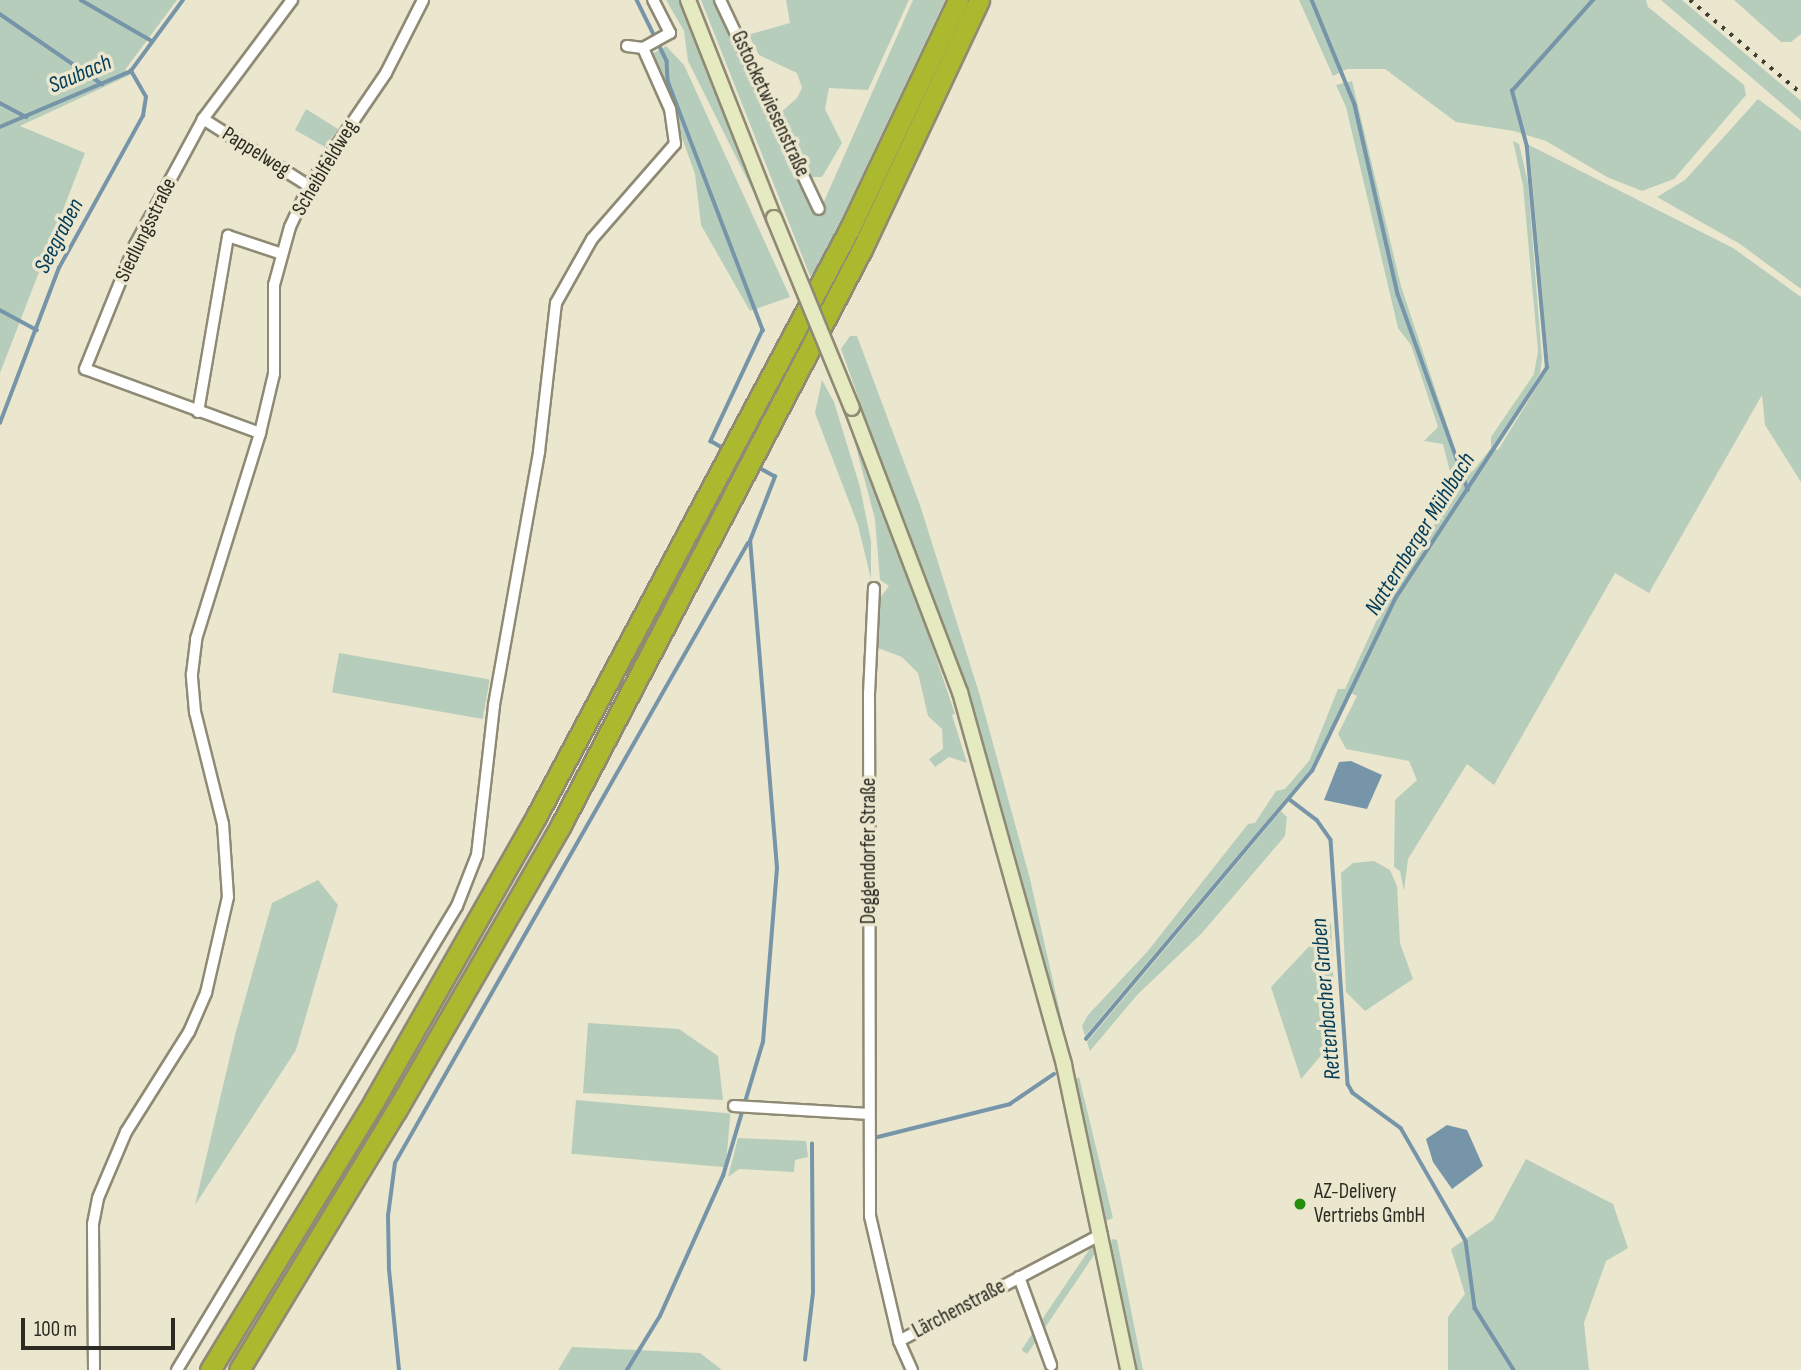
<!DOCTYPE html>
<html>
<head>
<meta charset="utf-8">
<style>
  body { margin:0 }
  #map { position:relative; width:1801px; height:1370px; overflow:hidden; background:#ebe6ce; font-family:"Sofia Sans Condensed",sans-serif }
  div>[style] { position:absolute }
  .green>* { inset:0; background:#b7cdbc; transform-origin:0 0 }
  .water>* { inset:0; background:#7795a8 }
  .stream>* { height:3.5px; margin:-1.75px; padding:0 1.75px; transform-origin:1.75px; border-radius:1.75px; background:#7795a8 }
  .roads { filter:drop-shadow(2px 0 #8e8a74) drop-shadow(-2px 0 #8e8a74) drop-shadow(0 2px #8e8a74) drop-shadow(0 -2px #8e8a74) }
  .minor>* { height:10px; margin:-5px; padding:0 5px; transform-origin:5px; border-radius:5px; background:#fff }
  .secondary>* { height:14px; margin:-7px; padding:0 7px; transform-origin:7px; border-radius:7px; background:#e6eac1 }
  .motorway>* { height:19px; margin:-9.5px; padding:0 9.5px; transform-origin:9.5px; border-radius:9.5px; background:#abb92f }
  .rail>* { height:3.5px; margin-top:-1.75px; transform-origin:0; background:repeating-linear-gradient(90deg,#413e34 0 3.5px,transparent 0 10.5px) }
  .bridges { filter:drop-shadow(2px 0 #8e8a74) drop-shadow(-2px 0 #8e8a74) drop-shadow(0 2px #8e8a74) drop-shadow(0 -2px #8e8a74) }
  .secondary-bridge>* { height:14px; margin:-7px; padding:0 7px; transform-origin:7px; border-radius:7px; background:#e6eac1 }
  .dots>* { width:19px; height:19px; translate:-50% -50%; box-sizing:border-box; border:4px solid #ebe6ce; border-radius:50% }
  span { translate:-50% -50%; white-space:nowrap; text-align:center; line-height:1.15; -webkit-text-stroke:7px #ebe6ce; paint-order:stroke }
  .street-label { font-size:21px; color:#2c2a21 }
  .poi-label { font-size:21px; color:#2c2a21 }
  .left { translate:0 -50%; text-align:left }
  .water-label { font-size:23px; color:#003b57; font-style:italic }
  .scale { position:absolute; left:21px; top:1318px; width:154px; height:32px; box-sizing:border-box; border:4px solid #2c2a21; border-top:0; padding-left:9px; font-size:21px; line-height:24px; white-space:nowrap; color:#2c2a21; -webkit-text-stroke:5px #ebe6ce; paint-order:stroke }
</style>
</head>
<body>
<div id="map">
  <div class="green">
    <i style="clip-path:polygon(0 0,177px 0,125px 70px,132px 74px,20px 126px,85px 153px,0 373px)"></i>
    <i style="clip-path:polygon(666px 0,681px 0,765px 215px,688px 61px,684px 31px)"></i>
    <i style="clip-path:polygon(701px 0,717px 0,800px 187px,822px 206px,913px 0,945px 0,812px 281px)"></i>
    <i style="clip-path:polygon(786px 0,909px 0,868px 90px,829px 88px,825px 109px,842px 143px,822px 177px,807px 177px,779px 114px,797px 98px,802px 88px,797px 73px,759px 55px,745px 28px,751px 34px,790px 23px)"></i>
    <i style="clip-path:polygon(1299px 0,1646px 0,1648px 7px,1744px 85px,1746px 95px,1674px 179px,1642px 191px,1607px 177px,1546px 141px,1514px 131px,1456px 122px,1385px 69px,1347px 69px,1333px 76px)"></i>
    <i style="clip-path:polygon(1661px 0,1682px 0,1801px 101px,1801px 120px)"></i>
    <i style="clip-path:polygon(1734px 0,1801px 0,1801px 34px,1791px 42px,1781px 42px)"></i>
    <i style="clip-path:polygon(666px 46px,684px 65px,790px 297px,750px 311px,701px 225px,695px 174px,652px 54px)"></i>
    <i style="clip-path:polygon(1352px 81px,1401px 286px,1463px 473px,1473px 471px,1491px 448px,1491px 437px,1534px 374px,1538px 351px,1523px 185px,1513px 141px,1519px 144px,1528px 183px,1542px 359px,1540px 373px,1494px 449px,1498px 450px,1549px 367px,1529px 145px,1733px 248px,1801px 297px,1801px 482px,1765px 425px,1762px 395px,1649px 593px,1615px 573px,1494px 785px,1467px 764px,1408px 859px,1404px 891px,1400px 871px,1394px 867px,1395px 800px,1417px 780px,1409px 761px,1346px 749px,1338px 734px,1357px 696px,1349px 692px,1312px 767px,1085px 1036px,1082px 1026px,1088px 1015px,1147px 952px,1248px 824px,1255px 823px,1276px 791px,1285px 789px,1309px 761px,1338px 689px,1345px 689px,1386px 600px,1455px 492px,1443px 444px,1424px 441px,1438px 427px,1411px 345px,1398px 328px,1346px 107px,1336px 85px)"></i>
    <i style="clip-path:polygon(1758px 99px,1801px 131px,1801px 289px,1740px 244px,1657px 197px,1685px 180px)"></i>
    <i style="clip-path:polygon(306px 109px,338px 129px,325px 147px,295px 130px)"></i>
    <i style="clip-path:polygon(850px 336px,857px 336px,920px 505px,980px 696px,1030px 879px,1068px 1048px,979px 734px,841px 349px)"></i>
    <i style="clip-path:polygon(822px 380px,834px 402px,860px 487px,871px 541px,871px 579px,858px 525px,815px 413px)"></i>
    <i style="clip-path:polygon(852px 432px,917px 601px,955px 714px,952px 715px,967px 763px,949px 757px,935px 767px,929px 759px,943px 749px,942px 729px,928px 716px,918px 673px,902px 657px,878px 648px,878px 601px,889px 586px,880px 580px,875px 519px)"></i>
    <i style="left:339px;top:653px;width:153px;height:40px;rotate:10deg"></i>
    <i style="clip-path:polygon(1281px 811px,1287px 817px,1285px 836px,1202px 933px,1137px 995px,1090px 1051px,1087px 1042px)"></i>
    <i style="clip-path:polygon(1374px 861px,1390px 870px,1397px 886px,1400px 943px,1413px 979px,1365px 1011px,1346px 992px,1341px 873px,1353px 863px)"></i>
    <i style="clip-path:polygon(318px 880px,338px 905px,296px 1050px,195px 1205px,235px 1035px,272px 903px)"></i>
    <i style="clip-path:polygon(1331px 923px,1336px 1038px,1301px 1079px,1271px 987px)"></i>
    <i style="clip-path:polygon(588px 1023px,679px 1029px,718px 1056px,723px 1100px,583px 1093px)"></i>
    <i style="clip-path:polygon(1079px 1077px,1113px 1218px,1106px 1221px,1074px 1081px)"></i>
    <i style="left:576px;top:1100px;width:155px;height:54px;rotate:5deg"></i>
    <i style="clip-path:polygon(738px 1138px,806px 1141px,808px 1157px,795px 1160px,794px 1172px,739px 1169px,728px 1177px)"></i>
    <i style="clip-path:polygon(1526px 1159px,1613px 1204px,1628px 1248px,1606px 1261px,1584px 1323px,1589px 1370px,1448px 1370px,1448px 1317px,1465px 1294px,1451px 1249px,1493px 1220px)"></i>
    <i style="clip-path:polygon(1112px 1239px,1117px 1240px,1143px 1370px,1134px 1370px,1110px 1247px)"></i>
    <i style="left:1093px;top:1244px;width:7px;height:128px;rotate:34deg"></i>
    <i style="clip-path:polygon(572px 1347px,700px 1353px,722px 1370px,558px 1370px)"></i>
  </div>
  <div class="water">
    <i style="clip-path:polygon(1351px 761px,1382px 775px,1367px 809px,1324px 800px,1339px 762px)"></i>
    <i style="clip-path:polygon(1447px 1125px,1467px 1130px,1483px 1166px,1452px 1189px,1433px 1162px,1426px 1139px)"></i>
  </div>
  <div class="stream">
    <i style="left:81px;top:0;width:82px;rotate:30deg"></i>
    <i style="left:637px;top:0;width:68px;rotate:63.8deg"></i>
    <i style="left:667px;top:61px;width:20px;rotate:87deg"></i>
    <i style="left:668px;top:81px;width:267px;rotate:69.1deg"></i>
    <i style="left:763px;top:330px;width:123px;rotate:115.1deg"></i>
    <i style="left:711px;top:441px;width:16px;rotate:30deg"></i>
    <i style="left:1312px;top:0;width:113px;rotate:67.7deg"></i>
    <i style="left:1355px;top:105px;width:194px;rotate:77.2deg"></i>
    <i style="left:1398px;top:294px;width:208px;rotate:70.3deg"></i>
    <i style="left:0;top:14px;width:124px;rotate:34.5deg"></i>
    <i style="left:0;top:103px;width:30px;rotate:28deg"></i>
    <i style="left:0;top:127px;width:142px;rotate:-23.1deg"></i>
    <i style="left:131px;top:71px;width:88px;rotate:-53.8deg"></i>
    <i style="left:0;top:310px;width:42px;rotate:28.4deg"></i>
    <i style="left:0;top:423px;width:166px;rotate:-69.2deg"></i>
    <i style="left:59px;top:268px;width:174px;rotate:-61.1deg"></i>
    <i style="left:143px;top:116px;width:19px;rotate:-81deg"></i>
    <i style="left:146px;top:97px;width:30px;rotate:-120deg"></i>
    <i style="left:1289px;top:799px;width:35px;rotate:37deg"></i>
    <i style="left:1317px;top:820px;width:24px;rotate:55deg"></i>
    <i style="left:1331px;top:840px;width:245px;rotate:86deg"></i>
    <i style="left:1348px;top:1084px;width:10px;rotate:61deg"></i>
    <i style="left:1353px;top:1093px;width:59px;rotate:36.1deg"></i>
    <i style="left:1401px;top:1128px;width:130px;rotate:60.1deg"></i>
    <i style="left:1466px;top:1241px;width:68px;rotate:82.3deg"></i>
    <i style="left:1475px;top:1308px;width:73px;rotate:57.8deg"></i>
    <i style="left:1086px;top:1039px;width:351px;rotate:-49.9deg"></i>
    <i style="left:1312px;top:771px;width:191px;rotate:-64.2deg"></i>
    <i style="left:1395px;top:599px;width:277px;rotate:-56.7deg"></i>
    <i style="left:1547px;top:368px;width:222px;rotate:-95.2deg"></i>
    <i style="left:1527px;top:147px;width:58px;rotate:-105deg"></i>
    <i style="left:1512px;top:91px;width:122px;rotate:-48.3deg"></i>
    <i style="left:878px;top:1137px;width:136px;rotate:-14deg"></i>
    <i style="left:1010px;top:1104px;width:53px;rotate:-34.3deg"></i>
    <i style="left:805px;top:1360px;width:67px;rotate:-83.2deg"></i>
    <i style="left:813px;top:1293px;width:149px;rotate:-90.4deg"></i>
    <i style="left:399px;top:1370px;width:101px;rotate:-95.7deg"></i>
    <i style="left:389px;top:1269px;width:53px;rotate:-91.1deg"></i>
    <i style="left:388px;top:1216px;width:53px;rotate:-82.5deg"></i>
    <i style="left:395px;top:1163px;width:713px;rotate:-60.34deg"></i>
    <i style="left:627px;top:1370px;width:63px;rotate:-58.6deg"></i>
    <i style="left:660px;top:1316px;width:154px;rotate:-65.8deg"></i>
    <i style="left:723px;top:1176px;width:140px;rotate:-73.4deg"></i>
    <i style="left:763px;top:1042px;width:175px;rotate:-85.4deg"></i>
    <i style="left:777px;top:868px;width:328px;rotate:-94.7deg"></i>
    <i style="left:750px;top:541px;width:69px;rotate:-68.7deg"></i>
    <i style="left:775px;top:477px;width:23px;rotate:-151deg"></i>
  </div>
  <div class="roads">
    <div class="minor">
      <i style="left:720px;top:0;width:231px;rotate:64.7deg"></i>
      <i style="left:627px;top:46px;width:16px;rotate:7deg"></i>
      <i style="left:643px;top:48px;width:31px;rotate:-29deg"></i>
      <i style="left:670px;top:33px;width:37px;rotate:-117deg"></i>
      <i style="left:203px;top:119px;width:125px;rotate:32.3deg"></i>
      <i style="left:198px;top:412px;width:179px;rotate:-80.3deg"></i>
      <i style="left:228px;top:236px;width:57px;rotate:18.4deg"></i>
      <i style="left:260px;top:433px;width:186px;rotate:-159.9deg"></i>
      <i style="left:85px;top:369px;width:134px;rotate:-68deg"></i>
      <i style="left:135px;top:245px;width:143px;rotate:-61.6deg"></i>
      <i style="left:203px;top:119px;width:149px;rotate:-53.2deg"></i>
      <i style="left:874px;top:588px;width:105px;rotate:92.7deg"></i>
      <i style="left:869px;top:693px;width:523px;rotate:89.89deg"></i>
      <i style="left:870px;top:1216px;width:128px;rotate:76.9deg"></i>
      <i style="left:899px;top:1341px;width:32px;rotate:66deg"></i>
      <i style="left:734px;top:1106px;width:135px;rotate:3.4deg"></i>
      <i style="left:1019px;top:1277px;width:94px;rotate:70deg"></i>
      <i style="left:899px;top:1341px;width:229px;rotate:-27.8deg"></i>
      <i style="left:94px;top:1370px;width:146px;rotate:-90.4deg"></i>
      <i style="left:93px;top:1224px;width:26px;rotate:-79deg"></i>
      <i style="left:98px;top:1198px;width:72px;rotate:-67deg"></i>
      <i style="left:126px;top:1132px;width:118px;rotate:-57.8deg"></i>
      <i style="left:189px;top:1032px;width:43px;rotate:-66.4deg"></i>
      <i style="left:206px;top:993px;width:98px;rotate:-77.1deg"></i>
      <i style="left:228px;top:897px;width:73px;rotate:-93.9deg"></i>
      <i style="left:223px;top:824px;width:115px;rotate:-104deg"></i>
      <i style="left:195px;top:712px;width:38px;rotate:-95deg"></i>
      <i style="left:192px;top:674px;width:35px;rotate:-83deg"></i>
      <i style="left:196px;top:639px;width:216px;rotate:-72.7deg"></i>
      <i style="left:260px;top:433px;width:61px;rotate:-76.7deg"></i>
      <i style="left:274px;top:374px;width:89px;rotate:-90deg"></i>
      <i style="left:274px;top:285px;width:60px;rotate:-74.6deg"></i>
      <i style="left:290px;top:227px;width:45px;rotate:-65.1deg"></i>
      <i style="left:309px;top:186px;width:137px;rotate:-55.7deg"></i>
      <i style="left:386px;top:73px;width:82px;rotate:-63.1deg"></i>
      <i style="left:177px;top:1370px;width:542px;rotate:-58.89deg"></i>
      <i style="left:457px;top:906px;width:55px;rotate:-68.6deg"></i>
      <i style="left:477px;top:855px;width:151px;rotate:-83.5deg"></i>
      <i style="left:494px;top:705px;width:257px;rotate:-79.9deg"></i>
      <i style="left:539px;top:452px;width:150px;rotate:-83.5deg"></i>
      <i style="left:556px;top:303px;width:73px;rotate:-60.6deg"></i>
      <i style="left:592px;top:239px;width:126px;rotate:-48.9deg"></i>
      <i style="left:675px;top:144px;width:35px;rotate:-98deg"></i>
      <i style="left:670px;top:109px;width:67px;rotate:-113.9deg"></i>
    </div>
    <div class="secondary">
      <i style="left:688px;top:0;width:234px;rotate:68.5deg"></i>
      <i style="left:852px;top:408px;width:304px;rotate:69.2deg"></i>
      <i style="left:960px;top:692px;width:387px;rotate:74.4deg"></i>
      <i style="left:1064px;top:1065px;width:312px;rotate:78.1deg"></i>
    </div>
    <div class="motorway">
      <i style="left:210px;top:1370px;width:315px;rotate:-58.6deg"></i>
      <i style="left:374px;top:1101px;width:329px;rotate:-60.3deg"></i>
      <i style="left:537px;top:815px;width:663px;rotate:-61.93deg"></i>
      <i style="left:849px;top:230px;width:255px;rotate:-64.6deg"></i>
      <i style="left:239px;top:1370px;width:303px;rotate:-58.8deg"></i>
      <i style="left:396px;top:1111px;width:330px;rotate:-60deg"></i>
      <i style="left:561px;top:825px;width:650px;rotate:-62.41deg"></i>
      <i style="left:862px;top:249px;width:275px;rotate:-64.8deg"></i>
    </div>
  </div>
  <div class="rail">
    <i style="left:1690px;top:0;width:145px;rotate:40deg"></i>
  </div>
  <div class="bridges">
    <div class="secondary-bridge">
      <i style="left:774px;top:218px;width:205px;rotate:67.7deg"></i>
    </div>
  </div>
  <div class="dots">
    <i style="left:1300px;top:1204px;background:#268e0d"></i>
  </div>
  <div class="street-label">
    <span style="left:770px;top:104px;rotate:65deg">Gstocketwiesenstraße</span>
    <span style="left:256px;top:152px;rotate:32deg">Pappelweg</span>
    <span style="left:325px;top:168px;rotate:-59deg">Scheiblfeldweg</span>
    <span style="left:146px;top:230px;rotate:-64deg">Siedlungsstraße</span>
    <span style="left:869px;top:851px;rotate:-90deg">Deggendorfer Straße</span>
    <span style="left:959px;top:1309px;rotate:-28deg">Lärchenstraße</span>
  </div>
  <div class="poi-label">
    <span class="left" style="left:1314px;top:1204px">AZ-Delivery<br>Vertriebs GmbH</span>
  </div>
  <div class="water-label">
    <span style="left:80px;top:74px;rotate:-23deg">Saubach</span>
    <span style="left:59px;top:236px;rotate:-63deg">Seegraben</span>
    <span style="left:1420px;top:534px;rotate:-58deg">Natternberger Mühlbach</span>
    <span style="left:1326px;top:999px;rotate:-95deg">Rettenbacher Graben</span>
  </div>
  <div class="scale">100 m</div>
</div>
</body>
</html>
